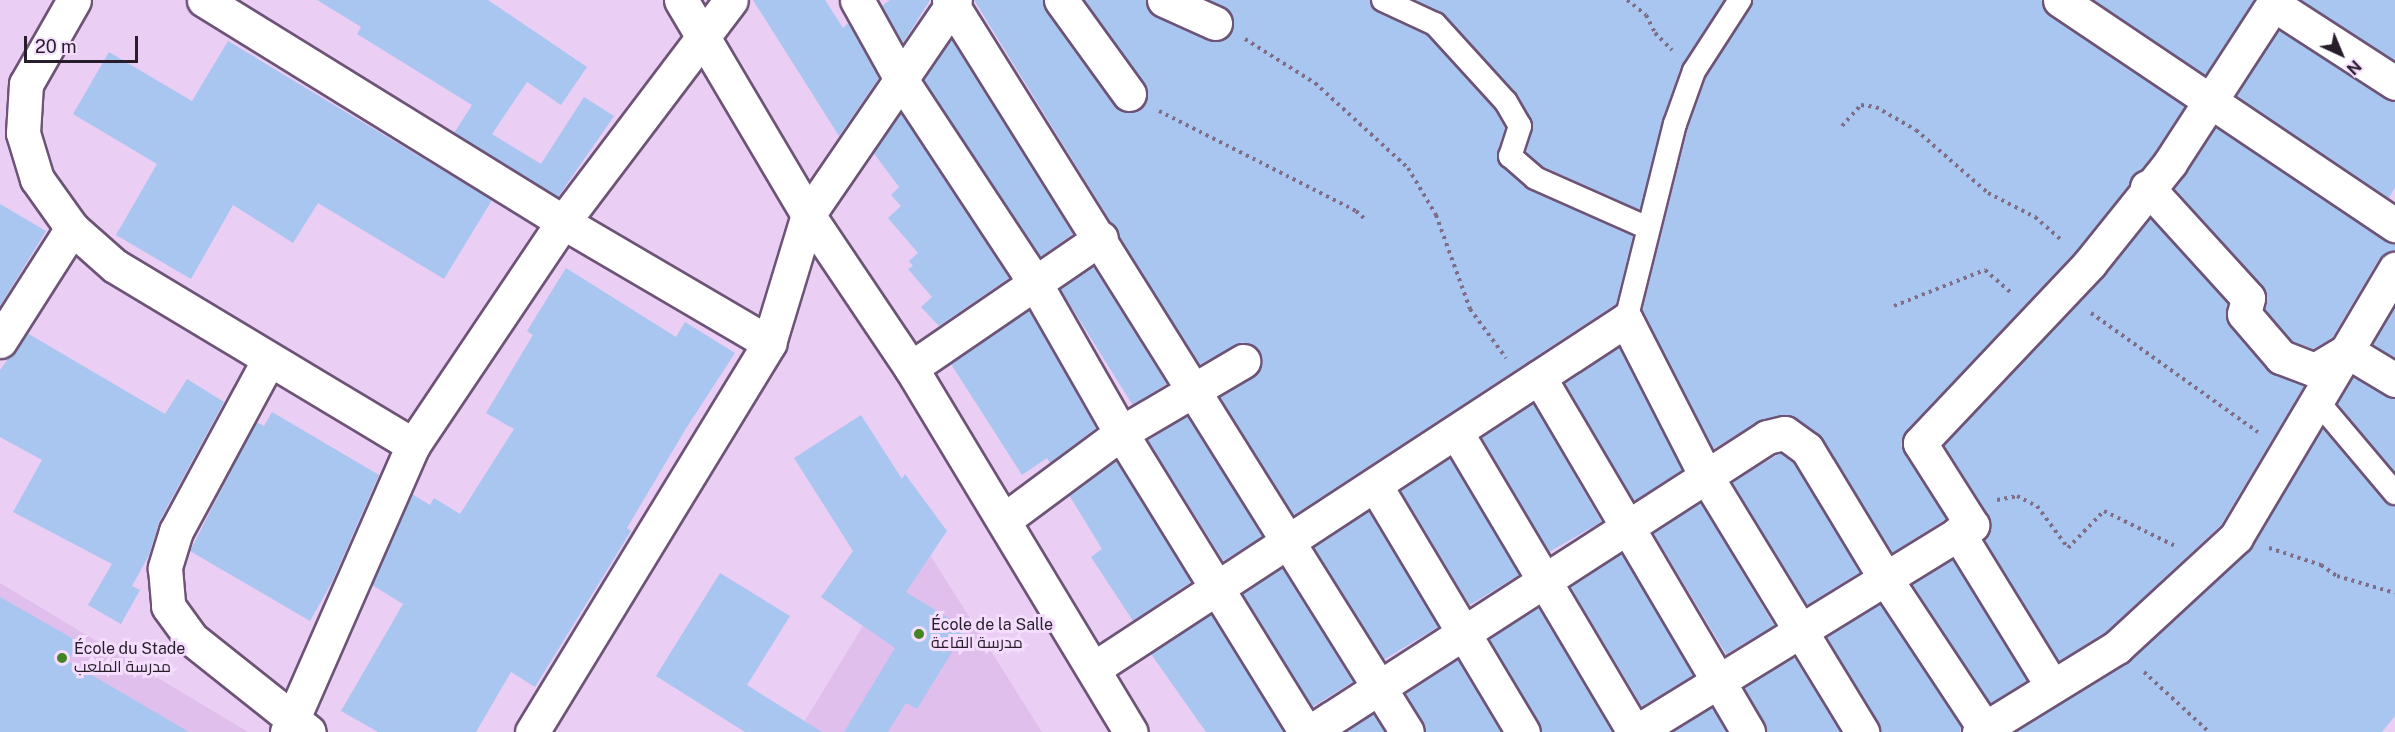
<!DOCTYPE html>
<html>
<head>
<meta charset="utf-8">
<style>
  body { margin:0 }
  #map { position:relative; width:2395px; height:732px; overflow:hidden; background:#eacef4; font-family:"Public Sans",Cairo,sans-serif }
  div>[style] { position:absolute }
  .built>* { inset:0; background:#e0bfec }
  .building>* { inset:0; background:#a9c6f0; transform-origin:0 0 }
  .path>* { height:4px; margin-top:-2px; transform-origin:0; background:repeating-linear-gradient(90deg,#7f6d86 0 3px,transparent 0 7.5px) }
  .roads { filter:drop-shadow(2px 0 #6d5476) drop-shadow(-2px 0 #6d5476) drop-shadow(0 2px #6d5476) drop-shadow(0 -2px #6d5476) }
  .service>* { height:22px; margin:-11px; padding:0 11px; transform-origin:11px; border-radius:11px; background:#fff }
  .minor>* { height:33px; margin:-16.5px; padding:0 16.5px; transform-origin:16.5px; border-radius:16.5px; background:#fff }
  .tertiary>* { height:33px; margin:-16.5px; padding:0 16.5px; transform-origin:16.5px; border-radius:16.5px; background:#fff }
  .dots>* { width:16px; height:16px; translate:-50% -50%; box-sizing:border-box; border:3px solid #f4ddfd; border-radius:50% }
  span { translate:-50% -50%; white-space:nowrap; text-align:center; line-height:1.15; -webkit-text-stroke:6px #f4ddfd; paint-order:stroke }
  .poi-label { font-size:16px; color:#271d2b }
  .left { translate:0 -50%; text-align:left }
  .north { position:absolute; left:2311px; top:24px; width:60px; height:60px; -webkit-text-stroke:4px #f4ddfd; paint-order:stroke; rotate:136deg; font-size:16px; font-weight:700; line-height:24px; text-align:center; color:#271d2b }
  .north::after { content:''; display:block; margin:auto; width:21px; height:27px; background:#271d2b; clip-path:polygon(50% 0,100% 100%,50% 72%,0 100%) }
  .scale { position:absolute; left:24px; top:36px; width:114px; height:27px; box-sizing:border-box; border:3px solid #271d2b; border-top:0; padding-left:8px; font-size:18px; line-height:21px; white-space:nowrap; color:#271d2b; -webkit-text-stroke:4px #f4ddfd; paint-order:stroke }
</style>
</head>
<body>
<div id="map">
  <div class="built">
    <i style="clip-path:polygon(918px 536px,1042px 732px,798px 732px)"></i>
    <i style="clip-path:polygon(0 583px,248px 732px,0 732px)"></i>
  </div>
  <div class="building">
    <i style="clip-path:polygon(317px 0,488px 0,587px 67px,561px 105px,527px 82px,492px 134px,541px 164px,584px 97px,614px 116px,558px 197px,454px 133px,472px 105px,357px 34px,361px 27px)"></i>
    <i style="clip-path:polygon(753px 0,825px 0,843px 28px,848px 23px,879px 78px,839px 136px)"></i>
    <i style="clip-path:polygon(890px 0,930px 0,903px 43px,882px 6px)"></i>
    <i style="clip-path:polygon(974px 0,1043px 0,1046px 11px,1114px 105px,1130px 113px,1146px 102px,1144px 84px,1084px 0,1146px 0,1149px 10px,1156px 17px,1216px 42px,1232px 31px,1234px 21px,1230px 12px,1210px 0,1370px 0,1377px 12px,1427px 35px,1495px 110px,1505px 128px,1497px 152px,1501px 166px,1530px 190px,1633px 236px,1616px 304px,1294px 515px,1219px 397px,1259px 371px,1259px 351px,1242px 342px,1199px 365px)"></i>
    <i style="clip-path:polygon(1415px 0,1724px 0,1681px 66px,1662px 121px,1640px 210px,1542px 166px,1526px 152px,1533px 124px,1518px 95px,1445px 15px)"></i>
    <i style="clip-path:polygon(1753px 0,2041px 0,2050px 16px,2185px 106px,2155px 152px,2076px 251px,1906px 431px,1901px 445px,1904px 453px,1946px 519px,1892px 553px,1823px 439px,1796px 418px,1781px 415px,1763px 419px,1713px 449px,1642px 311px,1688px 128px,1706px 77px)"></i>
    <i style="clip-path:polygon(2094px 0,2254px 0,2205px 75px)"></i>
    <i style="clip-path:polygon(2301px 0,2395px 0,2395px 61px)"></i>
    <i style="clip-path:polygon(2279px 30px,2395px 102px,2395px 187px,2389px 198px,2236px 96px)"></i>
    <i style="clip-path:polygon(951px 39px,1073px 234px,1040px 257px,923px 79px)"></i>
    <i style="clip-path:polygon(228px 41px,492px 200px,444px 279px,318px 203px,293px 243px,233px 205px,191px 279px,116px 235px,157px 164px,73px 114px,109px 52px,192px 101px)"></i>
    <i style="clip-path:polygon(901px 113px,1009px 278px,939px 326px,921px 307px,932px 297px,908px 269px,913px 266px,909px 261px,918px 253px,888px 218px,901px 206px,891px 195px,899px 187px,873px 152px)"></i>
    <i style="clip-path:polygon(2216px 127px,2385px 241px,2395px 244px,2395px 250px,2379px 259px,2332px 338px,2313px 349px,2292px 341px,2265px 309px,2266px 294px,2262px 285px,2174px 188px)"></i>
    <i style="clip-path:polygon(0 204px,46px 231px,0 306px)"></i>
    <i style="clip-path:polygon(2150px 218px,2227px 303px,2226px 318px,2229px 326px,2267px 369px,2304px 386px,2221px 525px,2106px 632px,2059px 661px,1984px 539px,1991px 525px,1988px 515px,1944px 445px,2104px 276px)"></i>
    <i style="left:1093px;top:266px;width:139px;height:40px;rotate:58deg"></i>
    <i style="clip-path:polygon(566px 268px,676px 337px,685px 322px,735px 353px,685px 430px,627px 528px,631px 531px,535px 687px,511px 672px,476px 732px,378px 732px,341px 711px,403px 604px,372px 585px,412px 494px,430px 505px,434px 498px,460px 514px,514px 429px,486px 413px,533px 335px,527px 331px)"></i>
    <i style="clip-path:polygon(2395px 306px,2395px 358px,2372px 344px)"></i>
    <i style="clip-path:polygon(1029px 310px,1096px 428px,1050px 463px,1047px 458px,1022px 475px,951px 364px)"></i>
    <i style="clip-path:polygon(27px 333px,165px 414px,187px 379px,224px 402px,159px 522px,149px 555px,132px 586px,140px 590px,121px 624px,88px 605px,112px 564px,13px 512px,42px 460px,0 437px,0 370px)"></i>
    <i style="clip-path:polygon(1619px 347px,1682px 470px,1634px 501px,1564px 383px)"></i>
    <i style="clip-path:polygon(2353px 377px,2395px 399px,2395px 472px,2337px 403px)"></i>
    <i style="left:1533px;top:403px;width:137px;height:62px;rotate:60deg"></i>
    <i style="clip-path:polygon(272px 412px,379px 475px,332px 582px,310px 621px,190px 551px,256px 422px,264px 426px)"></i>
    <i style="clip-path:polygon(861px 415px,902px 479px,905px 474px,947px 531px,906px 592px,966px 629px,917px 709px,906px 703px,888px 732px,844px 732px,895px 648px,821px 597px,853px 551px,794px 458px)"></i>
    <i style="left:1187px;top:416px;width:142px;height:46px;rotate:58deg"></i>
    <i style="clip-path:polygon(2322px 428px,2385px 502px,2395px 506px,2395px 716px,2382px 732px,2015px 732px,2130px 661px,2249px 551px)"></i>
    <i style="clip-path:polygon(1781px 453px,1793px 462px,1860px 572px,1807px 605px,1732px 482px)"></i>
    <i style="left:1450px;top:458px;width:136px;height:59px;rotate:59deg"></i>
    <i style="clip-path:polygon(1116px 460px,1191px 582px,1133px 621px,1091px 557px,1102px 549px,1069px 495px)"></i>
    <i style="left:1700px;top:502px;width:144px;height:56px;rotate:59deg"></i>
    <i style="left:1369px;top:511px;width:135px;height:67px;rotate:59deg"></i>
    <i style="left:1621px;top:553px;width:142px;height:61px;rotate:59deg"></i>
    <i style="left:1952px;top:559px;width:143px;height:47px;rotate:58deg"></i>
    <i style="left:1282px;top:568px;width:134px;height:48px;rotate:58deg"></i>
    <i style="clip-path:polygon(720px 573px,790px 616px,747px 685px,822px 732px,745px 732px,656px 676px)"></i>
    <i style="clip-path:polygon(0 597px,79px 642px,68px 661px,189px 732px,0 732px)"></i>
    <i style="clip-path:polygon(1880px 604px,1961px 727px,1960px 732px,1881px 732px,1826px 637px)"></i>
    <i style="clip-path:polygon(1538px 607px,1612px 732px,1542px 732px,1489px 639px)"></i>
    <i style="clip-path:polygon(1211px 614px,1284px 732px,1206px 732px,1151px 654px)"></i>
    <i style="clip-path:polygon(1794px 657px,1840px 732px,1767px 732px,1744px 688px)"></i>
    <i style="clip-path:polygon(1457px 659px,1501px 732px,1426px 732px,1405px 693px)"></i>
    <i style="clip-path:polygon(1712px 707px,1726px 732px,1672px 732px)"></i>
    <i style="clip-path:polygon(1373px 713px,1385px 732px,1345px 732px)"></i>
  </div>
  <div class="path">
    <i style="left:1627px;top:0;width:24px;rotate:38deg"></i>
    <i style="left:1646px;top:15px;width:20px;rotate:63deg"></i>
    <i style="left:1655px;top:33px;width:24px;rotate:45deg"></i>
    <i style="left:1245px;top:39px;width:83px;rotate:32.2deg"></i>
    <i style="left:1315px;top:83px;width:126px;rotate:42.4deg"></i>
    <i style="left:1408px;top:168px;width:55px;rotate:59.2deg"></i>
    <i style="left:1436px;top:215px;width:100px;rotate:70.1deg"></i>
    <i style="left:1470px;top:309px;width:61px;rotate:53.7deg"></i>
    <i style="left:1159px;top:111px;width:221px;rotate:26.9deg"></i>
    <i style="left:1356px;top:211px;width:12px;rotate:42deg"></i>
    <i style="left:1842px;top:126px;width:28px;rotate:-48deg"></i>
    <i style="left:1861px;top:105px;width:15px;rotate:8deg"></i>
    <i style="left:1876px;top:107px;width:46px;rotate:29.9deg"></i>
    <i style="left:1916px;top:130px;width:96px;rotate:41.2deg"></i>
    <i style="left:1988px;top:193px;width:53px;rotate:27.1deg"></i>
    <i style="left:2035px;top:217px;width:35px;rotate:41deg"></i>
    <i style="left:1894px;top:306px;width:98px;rotate:-21.6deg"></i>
    <i style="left:1985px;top:270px;width:35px;rotate:41deg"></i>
    <i style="left:2091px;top:313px;width:205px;rotate:35.5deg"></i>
    <i style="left:1997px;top:500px;width:20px;rotate:-11deg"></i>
    <i style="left:2017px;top:496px;width:22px;rotate:27deg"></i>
    <i style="left:2037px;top:506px;width:52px;rotate:53.6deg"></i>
    <i style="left:2068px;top:548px;width:52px;rotate:-45.8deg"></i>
    <i style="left:2104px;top:511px;width:79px;rotate:26.2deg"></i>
    <i style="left:2269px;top:548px;width:55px;rotate:18.1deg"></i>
    <i style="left:2321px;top:565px;width:19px;rotate:35deg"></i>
    <i style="left:2337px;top:576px;width:60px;rotate:16.3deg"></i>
    <i style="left:2144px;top:672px;width:88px;rotate:42.7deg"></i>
  </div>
  <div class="roads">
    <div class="service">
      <i style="left:1383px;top:0;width:57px;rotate:24.8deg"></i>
      <i style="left:1435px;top:24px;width:105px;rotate:47.7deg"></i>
      <i style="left:1506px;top:102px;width:28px;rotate:60deg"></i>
      <i style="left:1520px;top:126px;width:32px;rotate:108deg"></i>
      <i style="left:1510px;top:156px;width:33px;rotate:41deg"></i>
      <i style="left:1535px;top:178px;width:124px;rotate:23.9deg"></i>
      <i style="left:1626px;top:320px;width:202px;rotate:-76deg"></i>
      <i style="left:1675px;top:124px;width:56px;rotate:-70.3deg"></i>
      <i style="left:1694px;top:71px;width:85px;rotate:-57.1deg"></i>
      <i style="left:2319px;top:403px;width:118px;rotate:49.8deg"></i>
    </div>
    <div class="minor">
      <i style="left:74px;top:0;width:97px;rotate:119.7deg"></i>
      <i style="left:26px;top:84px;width:49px;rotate:93.5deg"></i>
      <i style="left:23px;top:133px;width:48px;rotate:73.1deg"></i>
      <i style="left:37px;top:179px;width:60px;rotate:54.5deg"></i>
      <i style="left:72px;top:228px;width:57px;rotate:41.5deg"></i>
      <i style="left:115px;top:266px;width:348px;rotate:31deg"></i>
      <i style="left:204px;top:0;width:422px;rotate:31.7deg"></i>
      <i style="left:563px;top:222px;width:239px;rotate:30.4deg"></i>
      <i style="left:857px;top:0;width:93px;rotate:60.9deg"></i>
      <i style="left:902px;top:81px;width:242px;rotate:56.6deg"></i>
      <i style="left:1035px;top:283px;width:173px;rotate:60.2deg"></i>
      <i style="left:1121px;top:433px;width:352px;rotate:58.3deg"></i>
      <i style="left:949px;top:0;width:863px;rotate:57.97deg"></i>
      <i style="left:1061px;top:0;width:116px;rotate:54.1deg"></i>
      <i style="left:1164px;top:0;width:56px;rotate:24.3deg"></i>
      <i style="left:2060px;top:0;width:404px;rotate:33.9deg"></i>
      <i style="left:2273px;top:4px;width:145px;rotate:32.9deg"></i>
      <i style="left:2147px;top:187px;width:150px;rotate:47.7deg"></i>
      <i style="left:2248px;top:298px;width:16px;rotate:104deg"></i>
      <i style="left:2244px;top:314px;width:57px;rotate:49.3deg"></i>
      <i style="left:2281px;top:357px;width:36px;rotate:21deg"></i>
      <i style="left:2315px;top:370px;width:37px;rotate:-31deg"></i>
      <i style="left:2347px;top:351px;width:56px;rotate:31.1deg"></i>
      <i style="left:0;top:341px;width:134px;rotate:-57.5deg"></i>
      <i style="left:268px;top:361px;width:193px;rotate:118.4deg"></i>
      <i style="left:176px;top:531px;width:39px;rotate:107deg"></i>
      <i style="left:165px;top:568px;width:38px;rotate:85deg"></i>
      <i style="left:168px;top:606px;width:41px;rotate:54deg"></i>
      <i style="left:192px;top:639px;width:149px;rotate:38.5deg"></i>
      <i style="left:911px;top:368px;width:230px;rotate:-34.4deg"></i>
      <i style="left:1539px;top:377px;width:412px;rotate:59.5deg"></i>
      <i style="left:1456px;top:432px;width:349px;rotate:59.3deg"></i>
      <i style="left:1375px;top:485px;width:288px;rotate:59.1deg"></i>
      <i style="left:1004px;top:520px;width:146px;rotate:-36.6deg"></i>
      <i style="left:1121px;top:433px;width:142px;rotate:-30.5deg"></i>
      <i style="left:1958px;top:533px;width:180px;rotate:58.4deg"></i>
      <i style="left:1093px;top:669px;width:637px;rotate:-33.22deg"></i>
      <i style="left:1626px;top:320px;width:175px;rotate:62.9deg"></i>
      <i style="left:1706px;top:476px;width:300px;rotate:58.6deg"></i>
      <i style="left:287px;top:732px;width:313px;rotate:-66.3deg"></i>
      <i style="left:413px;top:445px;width:269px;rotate:-56.1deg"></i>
      <i style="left:563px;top:222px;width:278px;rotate:-52.9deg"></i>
      <i style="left:532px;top:732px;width:456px;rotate:-58.6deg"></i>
      <i style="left:769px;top:343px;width:134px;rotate:-73.1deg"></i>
      <i style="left:808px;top:215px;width:260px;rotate:-55.6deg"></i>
      <i style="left:1310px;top:732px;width:544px;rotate:-32.84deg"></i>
      <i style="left:1767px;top:437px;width:18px;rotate:-13deg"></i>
      <i style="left:1785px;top:433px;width:27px;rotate:36deg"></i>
      <i style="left:1807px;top:449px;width:151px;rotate:58.8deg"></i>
      <i style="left:1885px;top:578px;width:185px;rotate:56.5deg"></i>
      <i style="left:1636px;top:732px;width:395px;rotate:-31.6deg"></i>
      <i style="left:1972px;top:525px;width:97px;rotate:-122.4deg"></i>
      <i style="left:1920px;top:443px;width:248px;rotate:-46.6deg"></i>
      <i style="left:2090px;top:263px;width:128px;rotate:-51.3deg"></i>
      <i style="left:2170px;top:163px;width:194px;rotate:-57deg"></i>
      <i style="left:1979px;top:732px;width:162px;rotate:-31.6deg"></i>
      <i style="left:2117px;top:647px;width:162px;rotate:-42.7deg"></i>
      <i style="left:2236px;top:537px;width:312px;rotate:-59.3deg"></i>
    </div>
    <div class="tertiary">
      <i style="left:681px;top:0;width:250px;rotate:59.4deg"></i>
      <i style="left:808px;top:215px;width:184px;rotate:56.1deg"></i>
      <i style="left:911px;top:368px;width:425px;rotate:58.9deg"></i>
    </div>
  </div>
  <div class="dots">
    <i style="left:919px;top:634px;background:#448424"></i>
    <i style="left:62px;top:658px;background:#448424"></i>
  </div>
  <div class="poi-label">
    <span class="left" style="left:931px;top:634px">École de la Salle<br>مدرسة القاعة</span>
    <span class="left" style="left:74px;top:658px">École du Stade<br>مدرسة الملعب</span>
  </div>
  <div class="north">N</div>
  <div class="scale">20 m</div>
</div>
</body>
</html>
